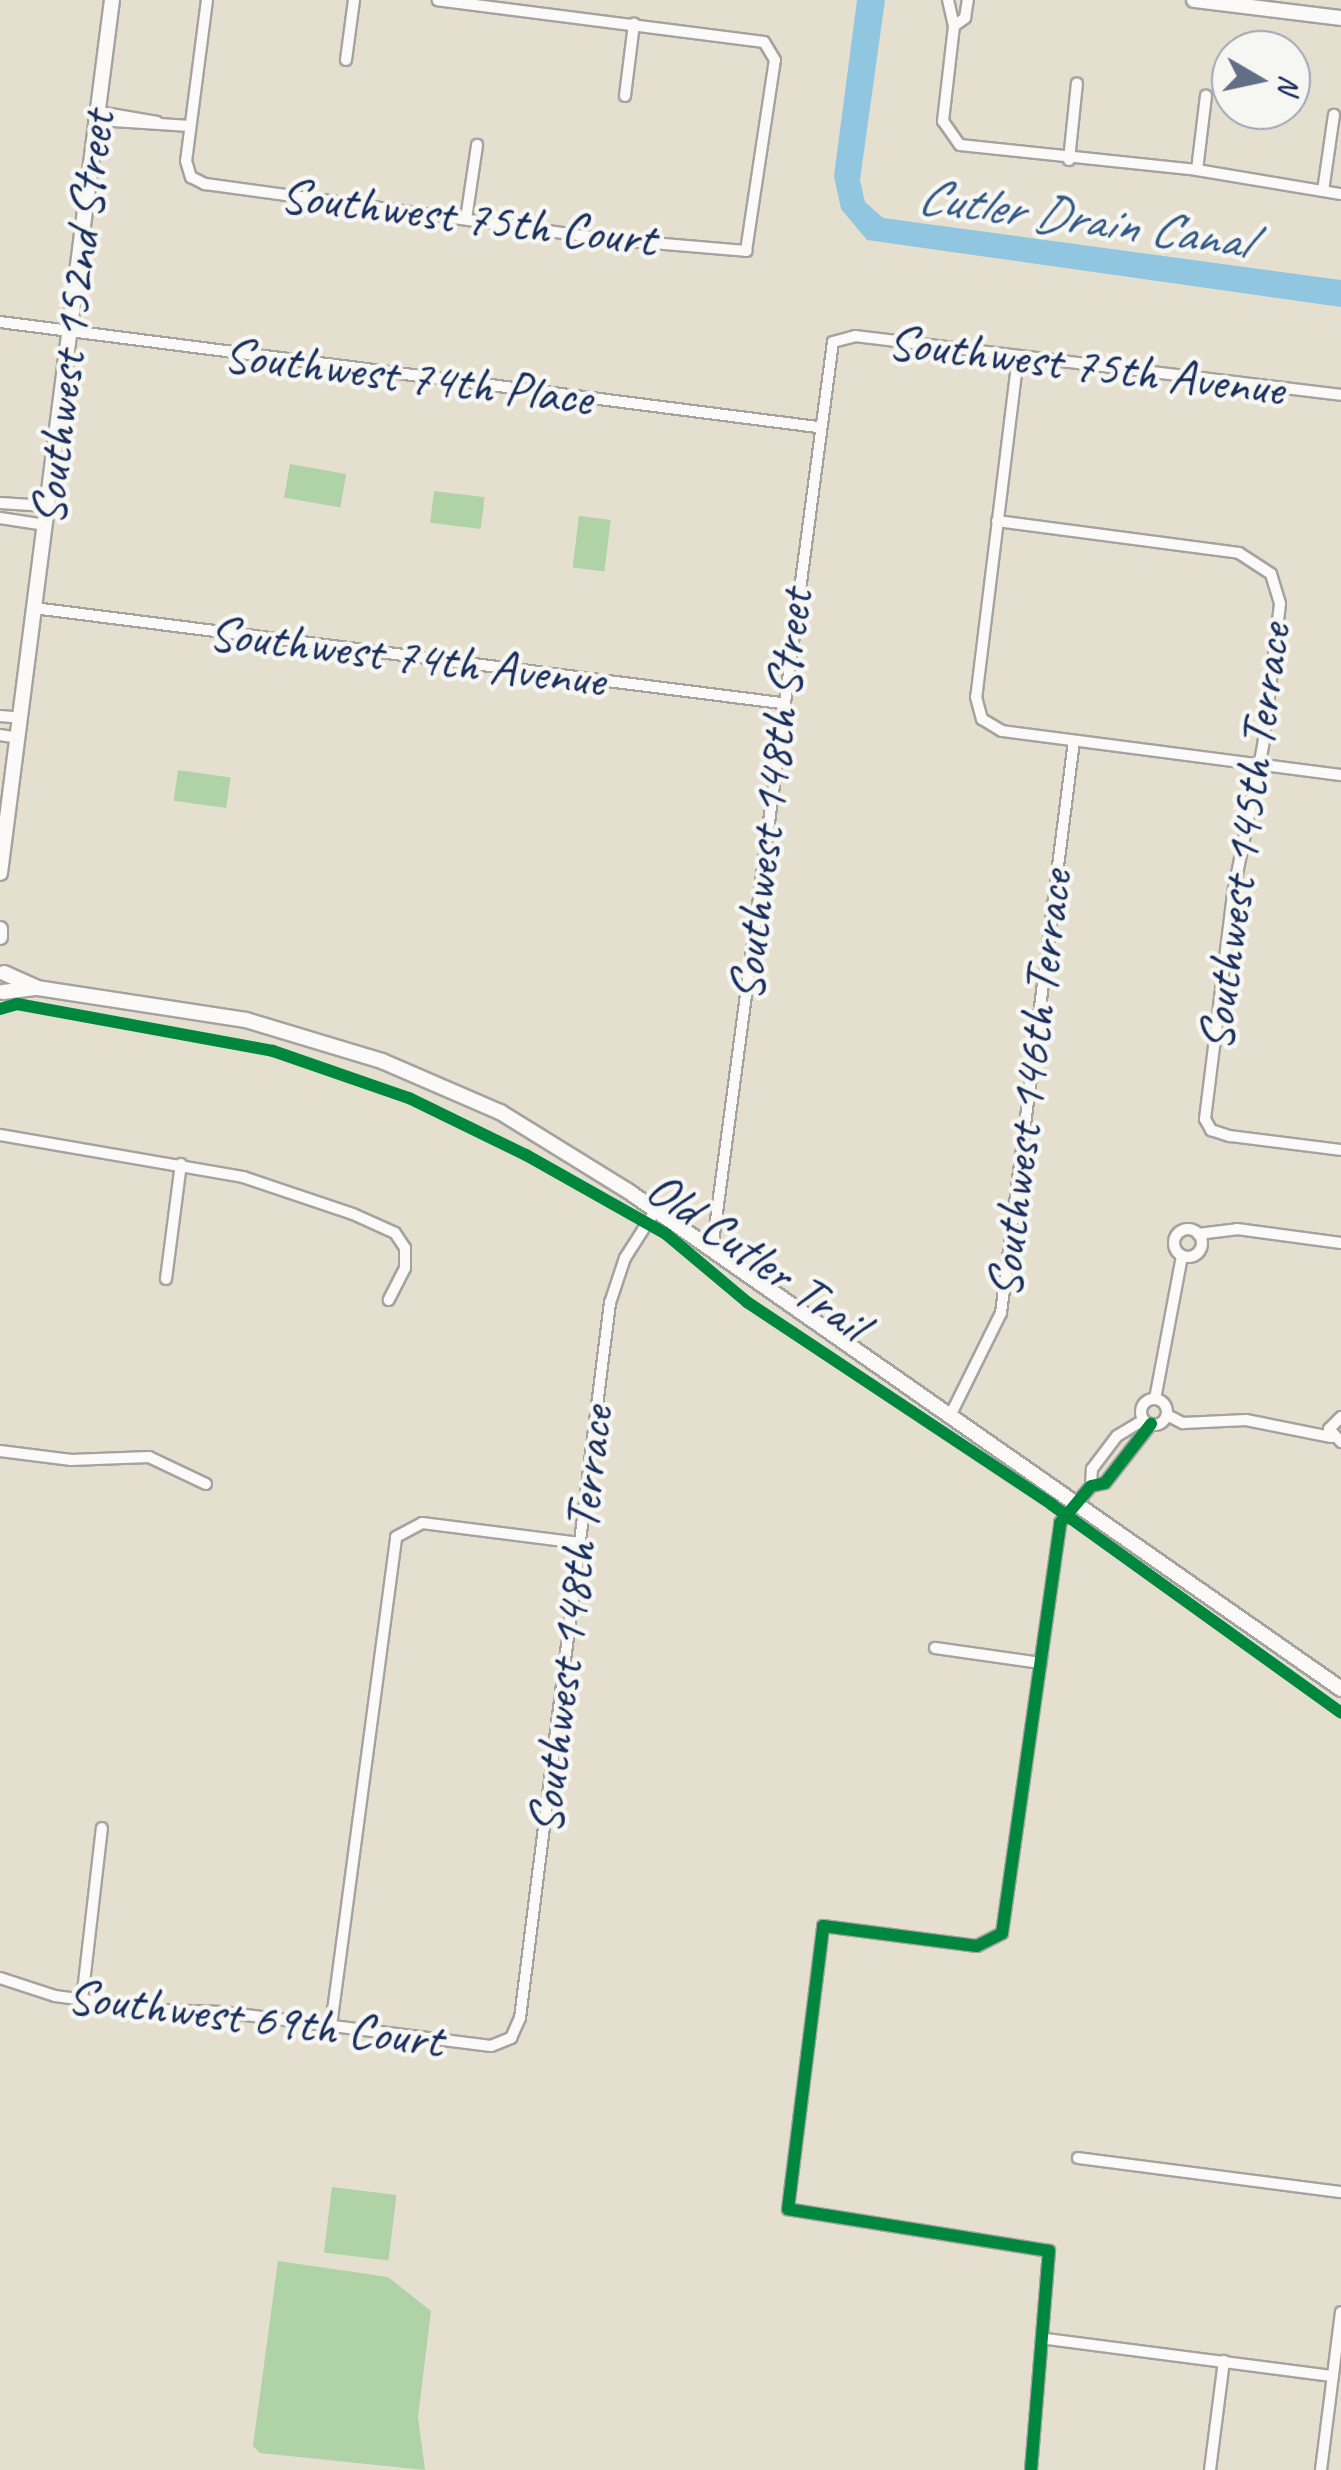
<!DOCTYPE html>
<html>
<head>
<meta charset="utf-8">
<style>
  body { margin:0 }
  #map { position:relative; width:1341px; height:2470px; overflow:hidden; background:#e5dfd0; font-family:Caveat,sans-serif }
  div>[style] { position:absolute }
  .green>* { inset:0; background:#afd2a6; transform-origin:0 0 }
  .water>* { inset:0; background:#91c6e0 }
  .roads { filter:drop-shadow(2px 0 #a4a3a0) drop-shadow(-2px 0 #a4a3a0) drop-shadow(0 2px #a4a3a0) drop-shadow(0 -2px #a4a3a0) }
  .street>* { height:10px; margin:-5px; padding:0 5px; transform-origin:5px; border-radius:5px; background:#fbfaf8 }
  .street>.ring { margin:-5px; padding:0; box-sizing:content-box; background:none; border:10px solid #fbfaf8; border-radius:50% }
  .secondary>* { height:14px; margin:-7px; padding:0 7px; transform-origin:7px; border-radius:7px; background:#fbfaf8 }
  .cycleway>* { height:12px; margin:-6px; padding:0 6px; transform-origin:6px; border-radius:6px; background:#00873e }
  span { translate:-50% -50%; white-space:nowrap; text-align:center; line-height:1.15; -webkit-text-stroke:9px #f6f6f2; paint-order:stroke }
  .street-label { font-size:50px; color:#1b2f5e }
  .water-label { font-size:52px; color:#345987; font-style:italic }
  .north { position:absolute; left:1211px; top:30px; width:100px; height:100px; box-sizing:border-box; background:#f6f6f2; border:2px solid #9ea6b7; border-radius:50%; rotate:99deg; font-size:28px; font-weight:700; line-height:40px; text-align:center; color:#1b2f5e }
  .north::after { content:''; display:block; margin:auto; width:35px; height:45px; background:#626d86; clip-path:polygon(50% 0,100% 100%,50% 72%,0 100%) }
</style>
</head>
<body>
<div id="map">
  <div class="green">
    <i style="left:290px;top:464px;width:57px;height:34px;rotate:10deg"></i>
    <i style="left:434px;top:491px;width:51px;height:32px;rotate:7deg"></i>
    <i style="left:579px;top:516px;width:32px;height:52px;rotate:7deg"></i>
    <i style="left:178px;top:770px;width:53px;height:31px;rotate:8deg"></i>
    <i style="left:332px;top:2187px;width:65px;height:66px;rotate:7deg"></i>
    <i style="clip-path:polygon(278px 2261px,388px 2277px,431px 2311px,418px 2417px,425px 2470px,260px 2453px,253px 2446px)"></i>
  </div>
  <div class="water">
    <i style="clip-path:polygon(857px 0,885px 0,860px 180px,865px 202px,883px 218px,1341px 280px,1341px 307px,867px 240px,841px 209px,834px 176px)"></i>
  </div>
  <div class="roads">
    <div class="street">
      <i style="left:207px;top:0;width:162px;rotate:97.4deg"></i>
      <i style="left:186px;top:161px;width:17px;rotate:73deg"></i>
      <i style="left:191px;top:177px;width:16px;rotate:27deg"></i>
      <i style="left:205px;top:184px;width:403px;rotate:7.8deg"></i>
      <i style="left:604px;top:239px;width:143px;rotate:4.8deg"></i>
      <i style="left:746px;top:251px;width:193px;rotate:-81.4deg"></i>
      <i style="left:775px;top:60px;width:21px;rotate:-121deg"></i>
      <i style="left:764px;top:42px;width:329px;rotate:-172.7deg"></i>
      <i style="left:948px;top:0;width:27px;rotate:77deg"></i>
      <i style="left:954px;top:26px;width:96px;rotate:96.6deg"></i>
      <i style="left:943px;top:121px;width:29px;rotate:55deg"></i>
      <i style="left:960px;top:145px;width:238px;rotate:6deg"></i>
      <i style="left:1197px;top:170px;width:146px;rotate:9.5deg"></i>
      <i style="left:954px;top:26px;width:14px;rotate:-36deg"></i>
      <i style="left:965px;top:18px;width:18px;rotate:-81deg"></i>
      <i style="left:346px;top:60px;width:61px;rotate:-82.4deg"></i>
      <i style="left:625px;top:96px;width:73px;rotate:-82.9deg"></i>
      <i style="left:99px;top:112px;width:59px;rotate:9.8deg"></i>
      <i style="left:98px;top:120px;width:92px;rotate:3.7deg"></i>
      <i style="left:1069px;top:160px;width:77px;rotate:-84.1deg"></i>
      <i style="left:1197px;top:170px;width:75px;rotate:-83.1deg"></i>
      <i style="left:1323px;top:191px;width:77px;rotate:-81.8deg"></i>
      <i style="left:466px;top:219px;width:75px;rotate:-81.5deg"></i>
      <i style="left:0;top:322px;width:824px;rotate:7.32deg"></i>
      <i style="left:1018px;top:357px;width:343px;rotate:97deg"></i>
      <i style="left:976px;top:697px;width:23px;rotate:75deg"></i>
      <i style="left:982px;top:719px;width:23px;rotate:31deg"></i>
      <i style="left:1002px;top:731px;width:342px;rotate:7.4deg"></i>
      <i style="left:0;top:503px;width:47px;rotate:3.7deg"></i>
      <i style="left:0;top:518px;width:46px;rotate:8.8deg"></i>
      <i style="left:997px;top:521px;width:244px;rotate:7.5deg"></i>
      <i style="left:1239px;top:553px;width:38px;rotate:33deg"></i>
      <i style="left:1271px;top:574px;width:31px;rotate:73deg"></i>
      <i style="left:1280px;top:604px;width:143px;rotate:96.8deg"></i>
      <i style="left:1263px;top:746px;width:151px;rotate:101.5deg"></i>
      <i style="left:1233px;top:894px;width:227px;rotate:97.1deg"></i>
      <i style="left:1205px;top:1119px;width:13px;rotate:61deg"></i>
      <i style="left:1211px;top:1130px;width:20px;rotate:18deg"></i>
      <i style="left:1230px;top:1136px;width:112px;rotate:7.2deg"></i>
      <i style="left:34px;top:608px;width:753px;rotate:7.25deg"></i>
      <i style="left:0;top:716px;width:21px;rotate:5deg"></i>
      <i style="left:0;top:735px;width:19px;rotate:9deg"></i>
      <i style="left:0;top:1135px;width:247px;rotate:9.8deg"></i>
      <i style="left:243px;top:1177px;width:116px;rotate:18.6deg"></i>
      <i style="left:353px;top:1214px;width:46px;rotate:24.3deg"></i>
      <i style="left:395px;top:1233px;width:18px;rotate:56deg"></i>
      <i style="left:405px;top:1248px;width:20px;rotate:90deg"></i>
      <i style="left:405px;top:1268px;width:36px;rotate:117deg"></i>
      <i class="ring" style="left:1174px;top:1229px;width:18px;height:18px"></i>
      <i style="left:1198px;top:1234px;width:39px;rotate:-7deg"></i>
      <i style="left:1237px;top:1229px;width:105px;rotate:7.7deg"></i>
      <i style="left:712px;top:1250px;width:916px;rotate:-82.41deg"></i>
      <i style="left:833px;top:342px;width:23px;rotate:-15deg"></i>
      <i style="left:855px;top:336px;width:490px;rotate:6.9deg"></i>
      <i style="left:166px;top:1279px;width:116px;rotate:-82.6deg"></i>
      <i style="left:1155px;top:1399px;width:146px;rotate:-79.3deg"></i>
      <i class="ring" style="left:1141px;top:1399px;width:16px;height:16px"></i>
      <i style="left:1167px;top:1415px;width:18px;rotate:27deg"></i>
      <i style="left:1183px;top:1423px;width:63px;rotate:-2.7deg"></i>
      <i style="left:1246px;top:1420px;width:87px;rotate:11.3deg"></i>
      <i style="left:950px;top:1416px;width:115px;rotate:-63.7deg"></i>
      <i style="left:1001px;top:1313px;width:577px;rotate:-82.73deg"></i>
      <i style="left:1341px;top:1417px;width:17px;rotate:135deg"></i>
      <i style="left:1329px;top:1429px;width:18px;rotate:47deg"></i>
      <i style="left:0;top:1451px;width:72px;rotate:7.2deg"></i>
      <i style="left:71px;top:1460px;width:78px;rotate:-2.2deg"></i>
      <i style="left:149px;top:1457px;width:63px;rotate:25.3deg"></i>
      <i style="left:1091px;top:1486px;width:17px;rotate:-87deg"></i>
      <i style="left:1092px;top:1469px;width:41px;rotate:-52.9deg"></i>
      <i style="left:1117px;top:1436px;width:31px;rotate:-31deg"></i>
      <i style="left:935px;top:1648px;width:107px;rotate:8.1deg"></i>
      <i style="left:0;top:1978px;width:58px;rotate:18.1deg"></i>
      <i style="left:55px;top:1996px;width:106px;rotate:7.6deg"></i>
      <i style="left:160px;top:2010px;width:62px;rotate:1.8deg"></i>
      <i style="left:222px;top:2012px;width:271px;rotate:7.2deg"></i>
      <i style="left:491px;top:2046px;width:22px;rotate:-22deg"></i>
      <i style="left:511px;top:2038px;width:22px;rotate:-66deg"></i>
      <i style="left:520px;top:2018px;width:721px;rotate:-82.83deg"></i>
      <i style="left:610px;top:1303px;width:47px;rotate:-71.6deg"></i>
      <i style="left:625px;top:1258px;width:56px;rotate:-57.4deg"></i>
      <i style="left:82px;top:2000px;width:173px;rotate:-83.4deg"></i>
      <i style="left:331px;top:2026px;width:493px;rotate:-82.4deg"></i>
      <i style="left:396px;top:1537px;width:30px;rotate:-28deg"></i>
      <i style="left:422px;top:1523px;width:159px;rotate:7.2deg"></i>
      <i style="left:1078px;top:2158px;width:265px;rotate:7.4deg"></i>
      <i style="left:1047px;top:2339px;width:288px;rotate:7.4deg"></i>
      <i style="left:1031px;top:2470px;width:220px;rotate:-85.3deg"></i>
      <i style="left:1049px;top:2251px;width:264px;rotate:-170.9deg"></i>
      <i style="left:788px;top:2209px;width:285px;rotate:-82.9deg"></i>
      <i style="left:823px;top:1926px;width:155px;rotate:7.4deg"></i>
      <i style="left:977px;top:1946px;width:28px;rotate:-27deg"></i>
      <i style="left:1002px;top:1933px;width:414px;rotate:-81.9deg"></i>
      <i style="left:1060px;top:1523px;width:48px;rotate:-50deg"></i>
      <i style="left:1091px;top:1486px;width:14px;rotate:-12deg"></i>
      <i style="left:1105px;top:1483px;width:75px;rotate:-52.1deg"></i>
      <i style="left:1210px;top:2470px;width:110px;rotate:-82.7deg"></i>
      <i style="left:1321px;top:2470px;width:159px;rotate:-82.8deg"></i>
    </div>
    <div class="secondary">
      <i style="left:1194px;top:0;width:148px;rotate:7deg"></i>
      <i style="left:0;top:873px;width:880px;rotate:-82.69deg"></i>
      <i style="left:0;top:929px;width:8px;rotate:90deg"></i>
      <i style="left:4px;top:973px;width:36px;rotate:24deg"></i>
      <i style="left:3px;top:992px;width:34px;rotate:-7deg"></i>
      <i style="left:37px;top:988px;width:211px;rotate:8.7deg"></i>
      <i style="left:246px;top:1020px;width:142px;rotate:16.8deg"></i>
      <i style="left:382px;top:1061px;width:129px;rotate:23.4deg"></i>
      <i style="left:500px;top:1112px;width:150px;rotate:31.7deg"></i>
      <i style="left:628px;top:1191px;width:870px;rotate:34.93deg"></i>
    </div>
  </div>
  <div class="cycleway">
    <i style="left:0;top:1009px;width:18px;rotate:-16deg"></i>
    <i style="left:17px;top:1004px;width:260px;rotate:10.4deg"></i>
    <i style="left:273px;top:1051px;width:144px;rotate:19.1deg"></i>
    <i style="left:409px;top:1098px;width:130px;rotate:26deg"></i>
    <i style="left:526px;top:1155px;width:161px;rotate:29.4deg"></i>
    <i style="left:666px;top:1234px;width:106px;rotate:40deg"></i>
    <i style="left:747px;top:1302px;width:366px;rotate:33.6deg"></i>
    <i style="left:1052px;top:1505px;width:356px;rotate:35.7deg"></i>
    <i style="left:1031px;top:2470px;width:220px;rotate:-85.3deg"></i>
    <i style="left:1049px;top:2251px;width:264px;rotate:-170.9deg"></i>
    <i style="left:788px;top:2209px;width:285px;rotate:-82.9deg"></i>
    <i style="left:823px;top:1926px;width:155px;rotate:7.4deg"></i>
    <i style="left:977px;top:1946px;width:28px;rotate:-27deg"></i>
    <i style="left:1002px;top:1933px;width:414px;rotate:-81.9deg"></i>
    <i style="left:1060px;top:1523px;width:48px;rotate:-50deg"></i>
    <i style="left:1091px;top:1486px;width:14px;rotate:-12deg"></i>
    <i style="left:1105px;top:1483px;width:75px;rotate:-52.1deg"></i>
  </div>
  <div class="street-label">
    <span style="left:468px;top:217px;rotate:7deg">Southwest 75th Court</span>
    <span style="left:72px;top:318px;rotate:-83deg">Southwest 152nd Street</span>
    <span style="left:1086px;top:365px;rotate:7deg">Southwest 75th Avenue</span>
    <span style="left:408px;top:376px;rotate:7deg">Southwest 74th Place</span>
    <span style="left:407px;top:656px;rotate:7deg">Southwest 74th Avenue</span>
    <span style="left:770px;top:795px;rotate:-83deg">Southwest 148th Street</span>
    <span style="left:1244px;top:837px;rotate:-82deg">Southwest 145th Terrace</span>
    <span style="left:1029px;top:1084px;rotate:-83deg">Southwest 146th Terrace</span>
    <span style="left:757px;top:1256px;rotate:35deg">Old Cutler Trail</span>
    <span style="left:570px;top:1620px;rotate:-83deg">Southwest 148th Terrace</span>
    <span style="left:255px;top:2018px;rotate:7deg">Southwest 69th Court</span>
  </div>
  <div class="water-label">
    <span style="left:1083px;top:219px;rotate:8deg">Cutler Drain Canal</span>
  </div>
  <div class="north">N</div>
</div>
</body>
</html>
